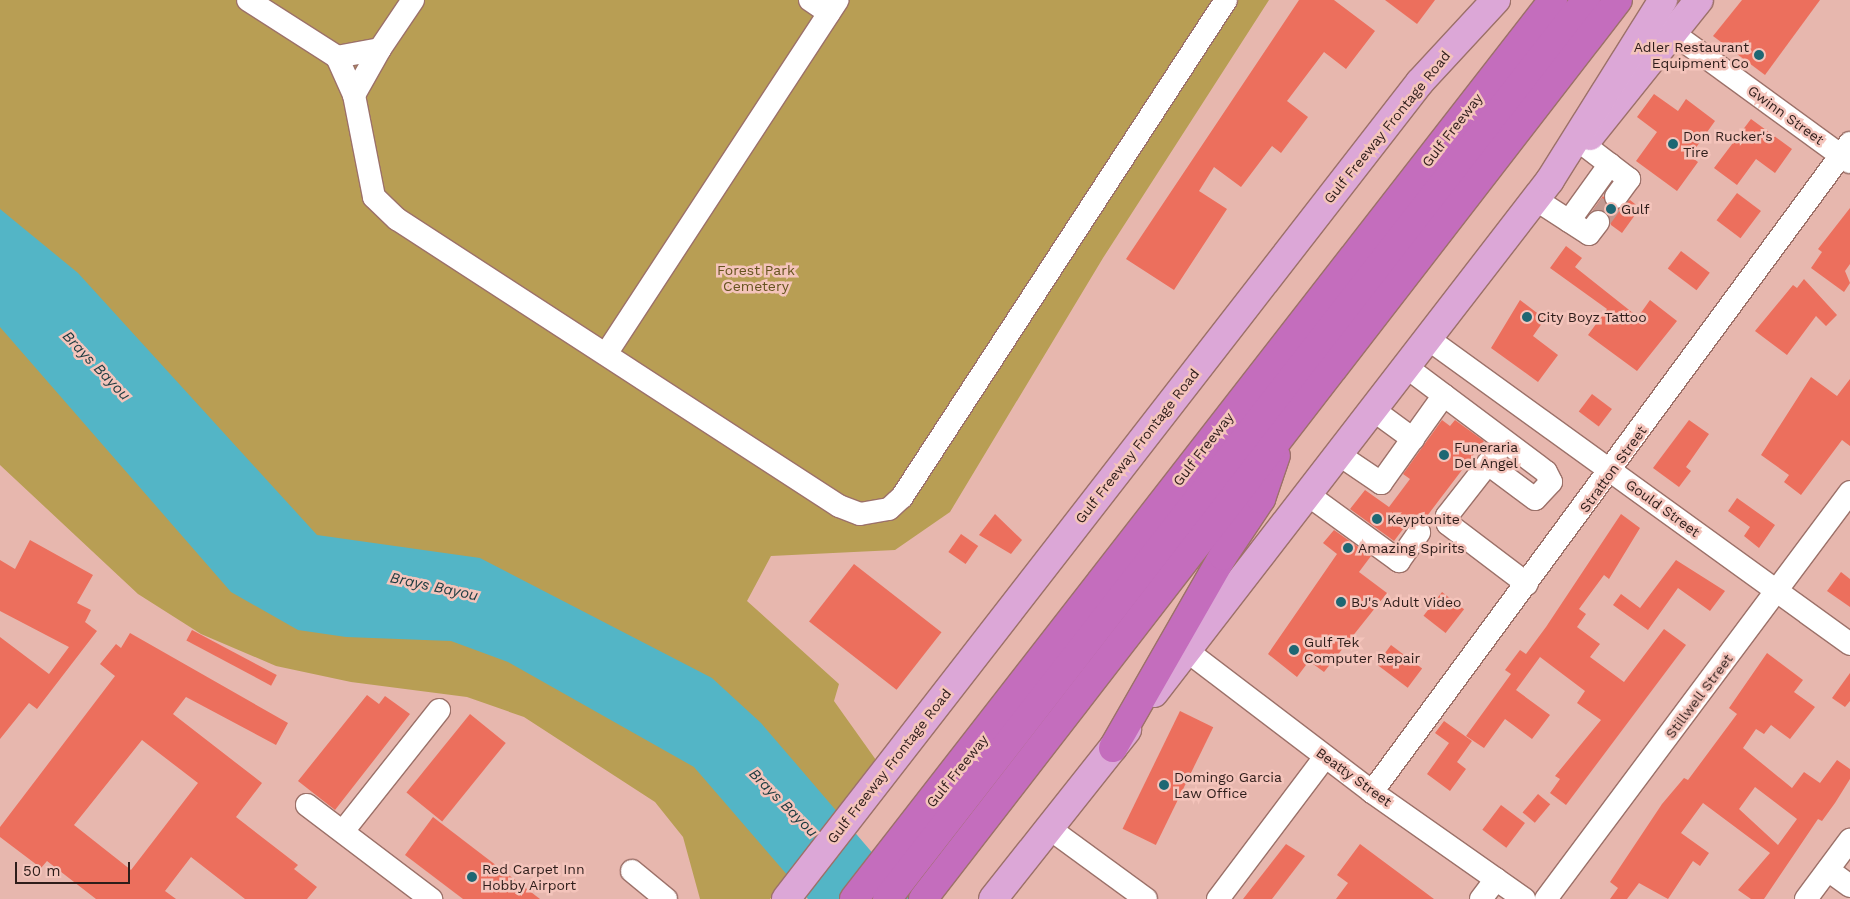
<!DOCTYPE html>
<html>
<head>
<meta charset="utf-8">
<style>
  body { margin:0 }
  #map { position:relative; width:1850px; height:899px; overflow:hidden; background:#e7b7ae; font-family:"Work Sans",sans-serif }
  div>[style] { position:absolute }
  .green>* { inset:0; background:#b89e54 }
  .water>* { inset:0; background:#53b5c6 }
  .building>* { inset:0; background:#ec6f5d; transform-origin:0 0 }
  .minor-tunnel>* { height:22px; margin-top:-11px; transform-origin:0; background:repeating-linear-gradient(90deg,#c29890 0 22px,transparent 0 33px) }
  .roads { filter:drop-shadow(1px 0 #9c7169) drop-shadow(-1px 0 #9c7169) drop-shadow(0 1px #9c7169) drop-shadow(0 -1px #9c7169) }
  .minor>* { height:22px; margin:-11px; padding:0 11px; transform-origin:11px; border-radius:11px; background:#fff }
  .major>* { height:28px; margin:-14px; padding:0 14px; transform-origin:14px; border-radius:14px; background:#dca7d7 }
  .highway>* { height:28px; margin:-14px; padding:0 14px; transform-origin:14px; border-radius:14px; background:#c46dbd }
  .dots>* { width:14px; height:14px; translate:-50% -50%; box-sizing:border-box; border:2px solid #f4c4bb; border-radius:50% }
  span { translate:-50% -50%; white-space:nowrap; text-align:center; line-height:1.15; -webkit-text-stroke:5px #f4c4bb; paint-order:stroke }
  .poi-label { font-size:14px; color:#2e1d1a }
  .right { translate:-100% -50%; text-align:right }
  .left { translate:0 -50%; text-align:left }
  .street-label { font-size:14px; color:#2e1d1a }
  .park-label { font-size:14px; color:#65531e }
  .water-label { font-size:15px; color:#1b3a3f; font-style:italic }
  .scale { position:absolute; left:15px; top:862px; width:115px; height:22px; box-sizing:border-box; border:2px solid #2e1d1a; border-top:0; padding-left:6px; font-size:15px; line-height:18px; white-space:nowrap; color:#2e1d1a; -webkit-text-stroke:4px #f4c4bb; paint-order:stroke }
</style>
</head>
<body>
<div id="map">
  <div class="green">
    <i style="clip-path:polygon(0 0,1269px 0,1103px 258px,950px 512px,895px 550px,771px 556px,747px 601px,839px 684px,834px 701px,876px 760px,770px 899px,700px 899px,683px 837px,655px 802px,524px 717px,467px 697px,351px 682px,276px 666px,201px 634px,138px 594px,0 465px)"></i>
  </div>
  <div class="water">
    <i style="clip-path:polygon(0 209px,78px 273px,317px 535px,480px 558px,712px 678px,761px 723px,912px 899px,808px 899px,694px 767px,508px 662px,451px 641px,346px 637px,298px 630px,231px 592px,0 327px)"></i>
  </div>
  <div class="building">
    <i style="clip-path:polygon(1299px 0,1334px 0,1375px 31px,1346px 69px,1324px 52px,1287px 101px,1308px 117px,1281px 153px,1272px 146px,1241px 187px,1214px 167px,1199px 191px,1227px 209px,1174px 290px,1126px 259px)"></i>
    <i style="clip-path:polygon(1385px 0,1435px 0,1417px 24px)"></i>
    <i style="clip-path:polygon(1742px 0,1820px 0,1765px 75px,1713px 36px)"></i>
    <i style="clip-path:polygon(1654px 94px,1678px 111px,1686px 99px,1715px 121px,1690px 156px,1698px 162px,1677px 191px,1636px 161px,1657px 132px,1637px 117px)"></i>
    <i style="clip-path:polygon(1751px 119px,1792px 149px,1775px 173px,1756px 159px,1737px 185px,1714px 168px)"></i>
    <i style="left:1737px;top:193px;width:30px;height:34px;rotate:37deg"></i>
    <i style="clip-path:polygon(1603px 196px,1614px 210px,1630px 200px,1640px 208px,1622px 233px,1611px 225px,1606px 212px,1593px 210px)"></i>
    <i style="clip-path:polygon(1850px 208px,1850px 264px,1845px 271px,1850px 283px,1844px 292px,1811px 268px,1822px 252px,1818px 249px)"></i>
    <i style="clip-path:polygon(1566px 246px,1582px 258px,1575px 267px,1638px 317px,1650px 300px,1677px 321px,1637px 371px,1588px 335px,1607px 309px,1550px 268px)"></i>
    <i style="left:1681px;top:251px;width:36px;height:22px;rotate:37deg"></i>
    <i style="clip-path:polygon(1804px 279px,1837px 315px,1826px 326px,1816px 316px,1787px 355px,1755px 331px,1793px 285px,1797px 288px)"></i>
    <i style="clip-path:polygon(1520px 300px,1545px 319px,1533px 336px,1558px 355px,1538px 382px,1491px 348px)"></i>
    <i style="clip-path:polygon(1811px 377px,1837px 396px,1850px 379px,1850px 446px,1842px 440px,1801px 495px,1784px 482px,1789px 475px,1761px 455px)"></i>
    <i style="left:1592px;top:394px;width:25px;height:22px;rotate:37deg"></i>
    <i style="clip-path:polygon(1442px 420px,1450px 426px,1455px 420px,1484px 441px,1424px 520px,1413px 516px,1394px 541px,1350px 509px,1365px 490px,1389px 507px,1410px 479px,1403px 474px)"></i>
    <i style="clip-path:polygon(1689px 420px,1709px 434px,1686px 467px,1691px 471px,1679px 487px,1653px 468px)"></i>
    <i style="clip-path:polygon(1737px 498px,1775px 525px,1759px 548px,1744px 536px,1750px 527px,1728px 511px)"></i>
    <i style="clip-path:polygon(995px 514px,1022px 540px,1011px 554px,979px 535px)"></i>
    <i style="clip-path:polygon(1621px 514px,1640px 528px,1609px 579px,1604px 575px,1579px 609px,1586px 614px,1577px 627px,1600px 644px,1590px 657px,1624px 682px,1664px 629px,1686px 645px,1566px 805px,1550px 793px,1560px 779px,1555px 776px,1601px 720px,1577px 703px,1585px 691px,1540px 657px,1516px 690px,1550px 715px,1532px 739px,1505px 719px,1484px 748px,1466px 736px,1511px 674px,1505px 670px,1520px 650px,1526px 654px,1546px 627px)"></i>
    <i style="clip-path:polygon(1334px 530px,1371px 556px,1359px 572px,1387px 593px,1324px 672px,1309px 661px,1297px 677px,1268px 654px,1337px 554px,1323px 543px)"></i>
    <i style="left:961px;top:534px;width:21px;height:22px;rotate:35deg"></i>
    <i style="clip-path:polygon(30px 540px,93px 575px,77px 603px,91px 610px,85px 622px,97px 631px,37px 709px,29px 703px,0 739px,0 637px,49px 674px,69px 647px,0 611px,0 560px,15px 569px)"></i>
    <i style="clip-path:polygon(1676px 560px,1725px 591px,1710px 611px,1678px 588px,1648px 630px,1613px 605px,1621px 594px,1640px 608px)"></i>
    <i style="left:854px;top:564px;width:111px;height:73px;rotate:38deg"></i>
    <i style="clip-path:polygon(1841px 572px,1850px 579px,1850px 607px,1827px 591px)"></i>
    <i style="left:1442px;top:592px;width:28px;height:30px;rotate:38deg"></i>
    <i style="left:192px;top:630px;width:96px;height:12px;rotate:28deg"></i>
    <i style="clip-path:polygon(evenodd,130px 633px,288px 723px,276px 745px,186px 697px,173px 714px,262px 783px,236px 817px,298px 865px,294px 869px,317px 887px,307px 899px,245px 899px,191px 857px,165px 891px,176px 899px,96px 899px,47px 861px,41px 868px,0 837px,0 827px,115px 676px,100px 664px,116px 644px,121px 648px,130px 633px,142px 740px,198px 783px,131px 870px,74px 825px,142px 740px)"></i>
    <i style="left:1391px;top:645px;width:39px;height:24px;rotate:37deg"></i>
    <i style="clip-path:polygon(evenodd,1767px 653px,1803px 680px,1794px 692px,1815px 707px,1790px 739px,1771px 725px,1764px 734px,1756px 729px,1743px 748px,1792px 788px,1804px 772px,1820px 783px,1837px 760px,1850px 769px,1850px 779px,1835px 803px,1822px 821px,1818px 819px,1764px 899px,1751px 899px,1738px 890px,1770px 853px,1703px 803px,1681px 833px,1709px 853px,1700px 866px,1693px 861px,1668px 899px,1639px 883px,1627px 899px,1610px 899px,1618px 888px,1610px 882px,1662px 804px,1684px 778px,1688px 780px,1737px 714px,1729px 708px,1767px 653px,1755px 787px,1797px 819px,1778px 845px,1739px 809px,1755px 787px)"></i>
    <i style="clip-path:polygon(1850px 673px,1850px 701px,1845px 707px,1832px 698px)"></i>
    <i style="clip-path:polygon(367px 695px,379px 704px,385px 696px,410px 714px,335px 810px,298px 781px)"></i>
    <i style="left:1180px;top:711px;width:37px;height:131px;rotate:26deg"></i>
    <i style="left:470px;top:714px;width:46px;height:101px;rotate:39deg"></i>
    <i style="clip-path:polygon(1444px 721px,1472px 741px,1457px 762px,1466px 769px,1450px 791px,1427px 774px,1449px 743px,1435px 733px)"></i>
    <i style="left:1538px;top:794px;width:16px;height:24px;rotate:40deg"></i>
    <i style="left:1501px;top:805px;width:30px;height:31px;rotate:37deg"></i>
    <i style="clip-path:polygon(433px 817px,540px 899px,463px 899px,405px 855px)"></i>
    <i style="clip-path:polygon(1286px 844px,1305px 856px,1272px 899px,1243px 899px)"></i>
    <i style="clip-path:polygon(1360px 844px,1434px 899px,1336px 899px,1348px 883px,1337px 875px)"></i>
  </div>
  <div class="minor-tunnel">
    <i style="left:1598px;top:222px;width:31px;rotate:-54deg"></i>
  </div>
  <div class="roads">
    <div class="minor">
      <i style="left:248px;top:0;width:106px;rotate:32.6deg"></i>
      <i style="left:413px;top:0;width:59px;rotate:124deg"></i>
      <i style="left:380px;top:49px;width:44px;rotate:169.5deg"></i>
      <i style="left:337px;top:57px;width:42px;rotate:65.9deg"></i>
      <i style="left:354px;top:95px;width:104px;rotate:78.9deg"></i>
      <i style="left:374px;top:197px;width:32px;rotate:44deg"></i>
      <i style="left:397px;top:219px;width:527px;rotate:33deg"></i>
      <i style="left:839px;top:506px;width:22px;rotate:21deg"></i>
      <i style="left:860px;top:514px;width:29px;rotate:-10deg"></i>
      <i style="left:889px;top:509px;width:18px;rotate:-43deg"></i>
      <i style="left:902px;top:497px;width:593px;rotate:-56.9deg"></i>
      <i style="left:810px;top:0;width:23px;rotate:34deg"></i>
      <i style="left:1673px;top:33px;width:219px;rotate:36.1deg"></i>
      <i style="left:354px;top:95px;width:53px;rotate:-60.5deg"></i>
      <i style="left:1583px;top:144px;width:58px;rotate:37.3deg"></i>
      <i style="left:1629px;top:179px;width:22px;rotate:126deg"></i>
      <i style="left:1535px;top:199px;width:64px;rotate:32.9deg"></i>
      <i style="left:1589px;top:234px;width:15px;rotate:-53deg"></i>
      <i style="left:1569px;top:221px;width:70px;rotate:-54.3deg"></i>
      <i style="left:1427px;top:338px;width:522px;rotate:35.88deg"></i>
      <i style="left:606px;top:354px;width:423px;rotate:-56.8deg"></i>
      <i style="left:1405px;top:366px;width:176px;rotate:36.9deg"></i>
      <i style="left:1546px;top:472px;width:11px;rotate:63deg"></i>
      <i style="left:1551px;top:482px;width:23px;rotate:133deg"></i>
      <i style="left:1535px;top:499px;width:59px;rotate:-143.3deg"></i>
      <i style="left:1372px;top:409px;width:51px;rotate:36.2deg"></i>
      <i style="left:1497px;top:452px;width:81px;rotate:128deg"></i>
      <i style="left:1447px;top:516px;width:8px;rotate:83deg"></i>
      <i style="left:1448px;top:524px;width:99px;rotate:37.2deg"></i>
      <i style="left:1338px;top:454px;width:52px;rotate:34deg"></i>
      <i style="left:1381px;top:483px;width:108px;rotate:-54.4deg"></i>
      <i style="left:1307px;top:494px;width:114px;rotate:36.1deg"></i>
      <i style="left:1399px;top:561px;width:35px;rotate:-55deg"></i>
      <i style="left:1187px;top:651px;width:233px;rotate:37.3deg"></i>
      <i style="left:1372px;top:792px;width:186px;rotate:35.1deg"></i>
      <i style="left:1372px;top:792px;width:806px;rotate:-53.63deg"></i>
      <i style="left:307px;top:805px;width:156px;rotate:37.2deg"></i>
      <i style="left:1049px;top:828px;width:120px;rotate:36.2deg"></i>
      <i style="left:344px;top:830px;width:153px;rotate:-51.6deg"></i>
      <i style="left:1828px;top:870px;width:27px;rotate:36deg"></i>
      <i style="left:632px;top:871px;width:44px;rotate:39.5deg"></i>
      <i style="left:1218px;top:899px;width:178px;rotate:-53deg"></i>
      <i style="left:1481px;top:899px;width:25px;rotate:-53deg"></i>
      <i style="left:1546px;top:899px;width:508px;rotate:-53.24deg"></i>
      <i style="left:1806px;top:899px;width:74px;rotate:-53.3deg"></i>
    </div>
    <div class="major">
      <i style="left:1590px;top:136px;width:174px;rotate:-51.3deg"></i>
      <i style="left:1154px;top:693px;width:648px;rotate:-52.33deg"></i>
      <i style="left:1550px;top:180px;width:213px;rotate:-57.9deg"></i>
      <i style="left:786px;top:899px;width:1034px;rotate:-52.19deg"></i>
      <i style="left:1420px;top:82px;width:112px;rotate:-47.2deg"></i>
      <i style="left:993px;top:899px;width:216px;rotate:-51.6deg"></i>
    </div>
    <div class="highway">
      <i style="left:1113px;top:748px;width:221px;rotate:-60.2deg"></i>
      <i style="left:1223px;top:556px;width:69px;rotate:-56.3deg"></i>
      <i style="left:1261px;top:499px;width:46px;rotate:-71.2deg"></i>
      <i style="left:854px;top:899px;width:1139px;rotate:-52.13deg"></i>
      <i style="left:887px;top:899px;width:1139px;rotate:-52.13deg"></i>
      <i style="left:923px;top:899px;width:1136px;rotate:-52.29deg"></i>
    </div>
  </div>
  <div class="dots">
    <i style="left:1759px;top:55px;background:#1e6773"></i>
    <i style="left:1673px;top:144px;background:#1e6773"></i>
    <i style="left:1611px;top:209px;background:#1e6773"></i>
    <i style="left:1527px;top:317px;background:#1e6773"></i>
    <i style="left:1444px;top:455px;background:#1e6773"></i>
    <i style="left:1377px;top:519px;background:#1e6773"></i>
    <i style="left:1348px;top:548px;background:#1e6773"></i>
    <i style="left:1341px;top:602px;background:#1e6773"></i>
    <i style="left:1294px;top:650px;background:#1e6773"></i>
    <i style="left:1164px;top:785px;background:#1e6773"></i>
    <i style="left:472px;top:877px;background:#1e6773"></i>
  </div>
  <div class="poi-label">
    <span class="right" style="left:1749px;top:55px">Adler Restaurant<br>Equipment Co</span>
    <span class="left" style="left:1683px;top:144px">Don Rucker's<br>Tire</span>
    <span class="left" style="left:1621px;top:209px">Gulf</span>
    <span class="left" style="left:1537px;top:317px">City Boyz Tattoo</span>
    <span class="left" style="left:1454px;top:455px">Funeraria<br>Del Angel</span>
    <span class="left" style="left:1387px;top:519px">Keyptonite</span>
    <span class="left" style="left:1358px;top:548px">Amazing Spirits</span>
    <span class="left" style="left:1351px;top:602px">BJ's Adult Video</span>
    <span class="left" style="left:1304px;top:650px">Gulf Tek<br>Computer Repair</span>
    <span class="left" style="left:1174px;top:785px">Domingo Garcia<br>Law Office</span>
    <span class="left" style="left:482px;top:877px">Red Carpet Inn<br>Hobby Airport</span>
  </div>
  <div class="street-label">
    <span style="left:1786px;top:115px;rotate:36deg">Gwinn Street</span>
    <span style="left:1387px;top:127px;rotate:-51deg">Gulf Freeway Frontage Road</span>
    <span style="left:1452px;top:130px;rotate:-52deg">Gulf Freeway</span>
    <span style="left:1137px;top:446px;rotate:-52deg">Gulf Freeway Frontage Road</span>
    <span style="left:1203px;top:449px;rotate:-52deg">Gulf Freeway</span>
    <span style="left:1613px;top:469px;rotate:-54deg">Stratton Street</span>
    <span style="left:1663px;top:508px;rotate:36deg">Gould Street</span>
    <span style="left:1699px;top:696px;rotate:-53deg">Stillwell Street</span>
    <span style="left:889px;top:766px;rotate:-52deg">Gulf Freeway Frontage Road</span>
    <span style="left:957px;top:771px;rotate:-51deg">Gulf Freeway</span>
    <span style="left:1354px;top:777px;rotate:36deg">Beatty Street</span>
  </div>
  <div class="park-label">
    <span style="left:756px;top:278px">Forest Park<br>Cemetery</span>
  </div>
  <div class="water-label">
    <span style="left:96px;top:366px;rotate:46deg">Brays Bayou</span>
    <span style="left:434px;top:587px;rotate:12deg">Brays Bayou</span>
    <span style="left:783px;top:803px;rotate:45deg">Brays Bayou</span>
  </div>
  <div class="scale">50 m</div>
</div>
</body>
</html>
